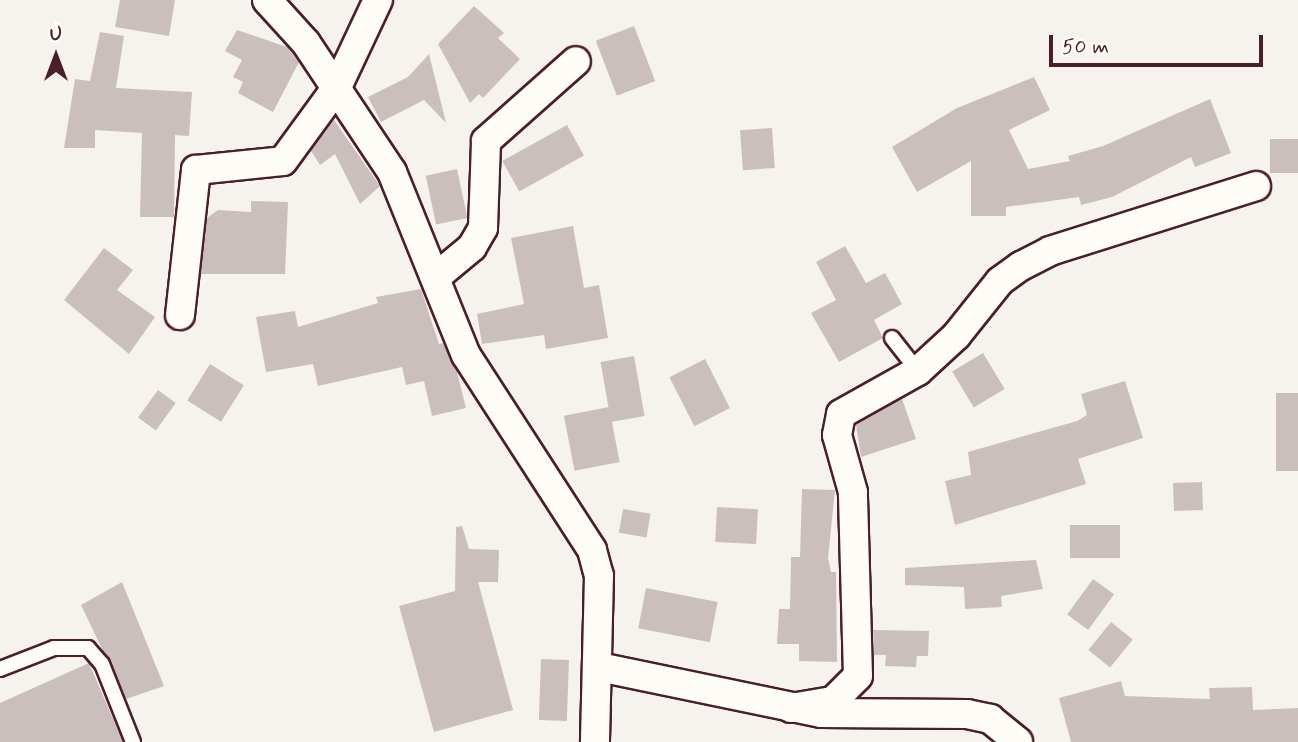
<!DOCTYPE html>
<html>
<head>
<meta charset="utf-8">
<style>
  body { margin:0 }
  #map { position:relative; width:1298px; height:742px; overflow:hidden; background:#f6f3ef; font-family:Mynerve,sans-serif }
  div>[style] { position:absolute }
  .building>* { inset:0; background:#cbbfbe; transform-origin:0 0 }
  .roads { filter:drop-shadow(2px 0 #4a1f2b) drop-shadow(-2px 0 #4a1f2b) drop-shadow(0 2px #4a1f2b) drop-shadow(0 -2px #4a1f2b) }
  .lane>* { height:14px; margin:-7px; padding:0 7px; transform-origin:7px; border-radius:7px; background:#fdfcf7 }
  .street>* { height:28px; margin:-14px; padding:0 14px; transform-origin:14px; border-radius:14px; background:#fdfcf7 }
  span { translate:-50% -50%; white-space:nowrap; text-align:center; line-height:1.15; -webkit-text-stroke:5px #fdfcf7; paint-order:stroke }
  .north { position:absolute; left:21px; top:21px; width:70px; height:70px; -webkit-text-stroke:5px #fdfcf7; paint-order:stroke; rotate:0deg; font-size:19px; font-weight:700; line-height:28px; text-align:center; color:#4a1f2b }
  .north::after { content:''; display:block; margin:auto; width:24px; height:32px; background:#4a1f2b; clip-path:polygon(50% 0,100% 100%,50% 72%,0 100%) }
  .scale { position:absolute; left:1049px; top:35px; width:214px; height:32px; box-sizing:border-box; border:4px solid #4a1f2b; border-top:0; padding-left:9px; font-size:21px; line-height:24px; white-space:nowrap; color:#4a1f2b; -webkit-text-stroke:5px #fdfcf7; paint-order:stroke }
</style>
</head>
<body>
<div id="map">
  <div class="building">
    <i style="clip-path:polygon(120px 0,175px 0,169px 36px,115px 27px)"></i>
    <i style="clip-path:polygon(474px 6px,504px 33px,498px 38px,520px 59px,483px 98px,479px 94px,470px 103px,438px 44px)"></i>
    <i style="left:634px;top:26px;width:59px;height:41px;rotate:69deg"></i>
    <i style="clip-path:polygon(237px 30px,287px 47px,299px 62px,273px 112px,238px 93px,243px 82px,233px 77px,242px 60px,225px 51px)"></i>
    <i style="clip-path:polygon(100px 32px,124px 36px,116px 88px,192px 92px,189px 136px,175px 135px,174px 217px,140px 217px,142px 133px,95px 130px,95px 148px,64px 148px,75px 79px,90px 81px)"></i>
    <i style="clip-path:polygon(429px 54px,446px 123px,424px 100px,381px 122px,368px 97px,408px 77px)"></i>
    <i style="clip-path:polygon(1034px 77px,1050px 110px,1009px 130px,1028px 169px,1070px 161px,1068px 156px,1103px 146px,1210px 99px,1231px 153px,1195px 167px,1191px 157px,1112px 197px,1081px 205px,1079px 197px,1006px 207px,1006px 216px,971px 216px,971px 161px,917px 192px,892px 147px,957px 108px)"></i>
    <i style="clip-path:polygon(334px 120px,380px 186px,360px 204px,335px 154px,320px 165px,311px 151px)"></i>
    <i style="left:567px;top:125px;width:35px;height:74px;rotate:61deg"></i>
    <i style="left:772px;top:128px;width:40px;height:32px;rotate:86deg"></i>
    <i style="left:1270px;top:139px;width:28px;height:34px"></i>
    <i style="left:457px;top:169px;width:50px;height:32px;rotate:78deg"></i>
    <i style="clip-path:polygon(251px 201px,288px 202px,285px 274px,201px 274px,207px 218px,218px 210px,251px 212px)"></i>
    <i style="clip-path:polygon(573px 226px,584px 288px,599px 285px,608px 338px,546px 349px,544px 335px,482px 344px,477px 314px,524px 304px,511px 238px)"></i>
    <i style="clip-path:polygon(845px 246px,866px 283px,885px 273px,902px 304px,874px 320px,883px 338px,839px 362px,811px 313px,836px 300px,816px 262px)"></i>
    <i style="clip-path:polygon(104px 248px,133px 270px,117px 290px,155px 317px,129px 354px,64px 300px)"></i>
    <i style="clip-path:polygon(421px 289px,439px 344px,443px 343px,457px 372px,466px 408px,432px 416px,424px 381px,406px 385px,402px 367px,318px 386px,313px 364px,266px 372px,256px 317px,295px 311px,298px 327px,378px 303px,376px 297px)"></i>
    <i style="left:983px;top:353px;width:42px;height:36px;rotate:59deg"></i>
    <i style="left:634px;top:356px;width:61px;height:34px;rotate:80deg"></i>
    <i style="left:705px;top:359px;width:55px;height:40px;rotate:63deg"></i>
    <i style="left:210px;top:364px;width:40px;height:43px;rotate:32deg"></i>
    <i style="clip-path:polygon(1125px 381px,1143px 438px,1078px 459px,1086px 484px,955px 525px,945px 481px,971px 475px,968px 452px,1077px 421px,1087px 415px,1081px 394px)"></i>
    <i style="left:158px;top:390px;width:22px;height:34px;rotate:36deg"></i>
    <i style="left:1276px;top:393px;width:22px;height:78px"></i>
    <i style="clip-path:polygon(902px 399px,916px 439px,861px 457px,856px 425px)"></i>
    <i style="left:609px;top:407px;width:56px;height:46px;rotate:79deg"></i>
    <i style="left:1202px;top:482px;width:28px;height:29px;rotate:88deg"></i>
    <i style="clip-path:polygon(802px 489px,835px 490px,828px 558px,831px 572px,836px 572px,837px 662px,799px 661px,799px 644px,777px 644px,779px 609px,790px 609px,791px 557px,800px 557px)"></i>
    <i style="left:717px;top:507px;width:41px;height:35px;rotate:3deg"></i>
    <i style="left:623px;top:509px;width:28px;height:24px;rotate:10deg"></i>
    <i style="left:1120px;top:525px;width:33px;height:50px;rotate:90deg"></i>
    <i style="clip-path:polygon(462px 526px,469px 549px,499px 550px,498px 582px,478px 582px,513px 710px,434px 732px,399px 606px,455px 591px,456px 527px)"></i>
    <i style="clip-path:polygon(1036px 560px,1043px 589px,1001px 596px,1002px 607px,965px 609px,964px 587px,905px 585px,905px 568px)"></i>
    <i style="left:1093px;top:579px;width:26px;height:44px;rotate:36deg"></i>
    <i style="clip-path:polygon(122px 582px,164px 686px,126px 699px,81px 605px)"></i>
    <i style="left:646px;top:588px;width:73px;height:41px;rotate:11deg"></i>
    <i style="left:1111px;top:622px;width:28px;height:36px;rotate:39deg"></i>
    <i style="clip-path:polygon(873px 630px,929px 631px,928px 656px,917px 656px,916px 667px,885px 666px,886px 655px,874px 655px)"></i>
    <i style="left:541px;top:659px;width:28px;height:61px;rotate:2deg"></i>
    <i style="clip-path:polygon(89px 663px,123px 742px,0 742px,0 703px)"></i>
    <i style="clip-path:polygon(1121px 681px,1125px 696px,1210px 699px,1209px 688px,1252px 687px,1253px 710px,1298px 708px,1298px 742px,1071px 742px,1059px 698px)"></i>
  </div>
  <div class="roads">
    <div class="lane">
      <i style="left:892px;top:338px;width:42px;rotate:51.8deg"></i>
      <i style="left:0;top:669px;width:58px;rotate:-21.3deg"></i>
      <i style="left:54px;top:648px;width:34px"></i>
      <i style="left:88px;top:648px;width:21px;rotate:49deg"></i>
      <i style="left:102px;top:664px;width:84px;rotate:68.3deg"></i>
    </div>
    <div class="street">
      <i style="left:267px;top:0;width:58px;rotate:47.8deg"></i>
      <i style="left:306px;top:43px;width:155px;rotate:56.3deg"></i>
      <i style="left:392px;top:172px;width:197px;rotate:68deg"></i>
      <i style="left:466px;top:355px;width:232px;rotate:57.1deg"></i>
      <i style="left:592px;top:550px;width:27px;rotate:75deg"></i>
      <i style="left:599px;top:576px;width:166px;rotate:91.4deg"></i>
      <i style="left:436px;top:277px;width:47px;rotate:-39.8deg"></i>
      <i style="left:472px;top:247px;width:22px;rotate:-60deg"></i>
      <i style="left:483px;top:228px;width:87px;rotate:-88deg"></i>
      <i style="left:486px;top:141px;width:120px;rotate:-41.6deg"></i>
      <i style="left:180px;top:315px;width:146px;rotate:-83.7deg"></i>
      <i style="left:196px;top:170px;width:87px;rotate:-5.9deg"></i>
      <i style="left:283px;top:161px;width:92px;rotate:-53.9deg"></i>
      <i style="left:337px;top:87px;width:96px;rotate:-64.8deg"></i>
      <i style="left:599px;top:667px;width:227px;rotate:11.7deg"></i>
      <i style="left:821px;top:713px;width:146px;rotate:0.4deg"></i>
      <i style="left:967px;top:714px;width:24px;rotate:12deg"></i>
      <i style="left:990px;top:719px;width:36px;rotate:39deg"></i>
      <i style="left:791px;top:708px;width:43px;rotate:-9.5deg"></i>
      <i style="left:833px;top:701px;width:35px;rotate:-45deg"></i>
      <i style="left:858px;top:676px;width:184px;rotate:-91.6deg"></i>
      <i style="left:853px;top:492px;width:59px;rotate:-105.7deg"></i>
      <i style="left:837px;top:435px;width:21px;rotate:-79deg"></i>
      <i style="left:841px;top:414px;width:88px;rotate:-29.2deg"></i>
      <i style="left:918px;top:371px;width:52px;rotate:-42.6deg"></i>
      <i style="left:956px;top:336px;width:70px;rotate:-51.3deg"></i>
      <i style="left:1000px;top:281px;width:26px;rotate:-36deg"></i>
      <i style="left:1021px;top:266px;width:33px;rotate:-27deg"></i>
      <i style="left:1050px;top:251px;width:216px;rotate:-17.5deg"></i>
    </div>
  </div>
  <div class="north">U</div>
  <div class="scale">50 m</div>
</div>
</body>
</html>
